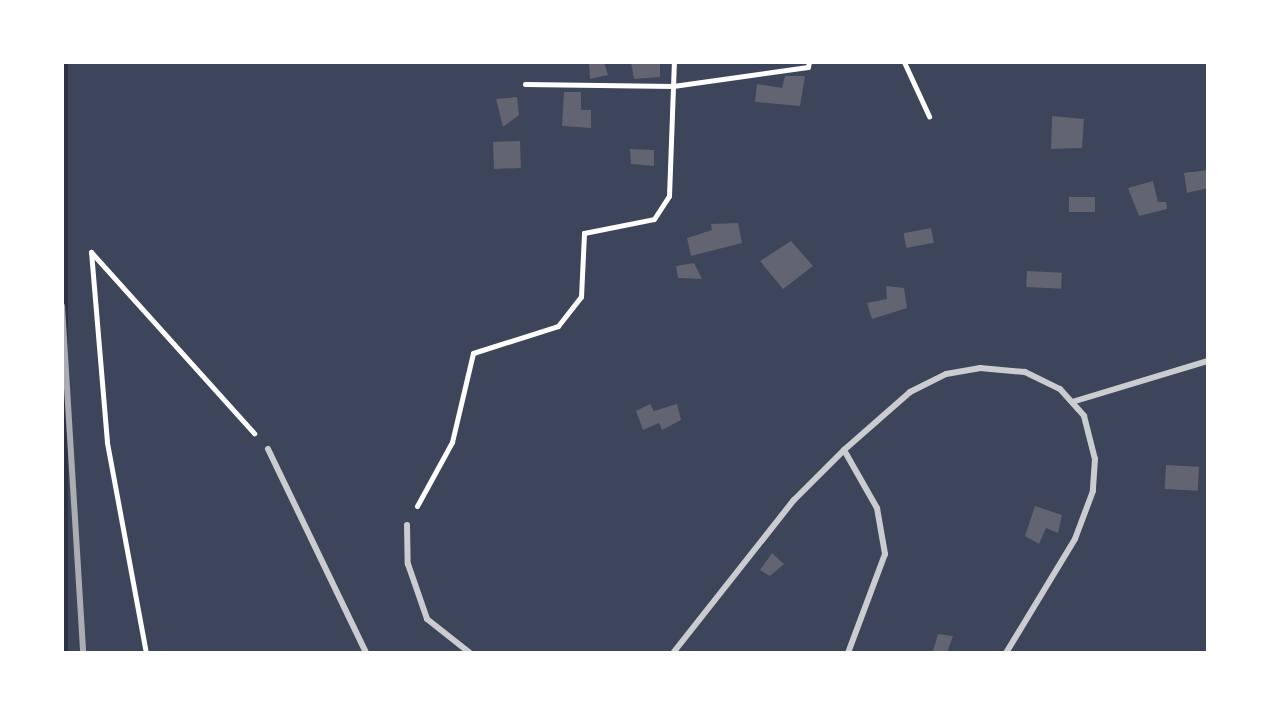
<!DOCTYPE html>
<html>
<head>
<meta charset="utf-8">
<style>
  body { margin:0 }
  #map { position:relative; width:1270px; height:715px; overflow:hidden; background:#2d3142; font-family:"Public Sans",sans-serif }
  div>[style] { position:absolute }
  .green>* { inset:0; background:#3c4559; transform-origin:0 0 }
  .building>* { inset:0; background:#626471; transform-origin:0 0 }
  .path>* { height:5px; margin:-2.5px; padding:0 2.5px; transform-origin:2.5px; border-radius:2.5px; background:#fff }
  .service>* { height:6px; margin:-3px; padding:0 3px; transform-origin:3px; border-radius:3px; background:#caccd0 }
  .rail>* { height:6px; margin:-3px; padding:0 3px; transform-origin:3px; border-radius:3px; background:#abadb3 }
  span { translate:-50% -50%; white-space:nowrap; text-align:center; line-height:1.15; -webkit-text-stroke:6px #fff; paint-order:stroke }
  .frame { position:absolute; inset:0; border:64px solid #fff; pointer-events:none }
</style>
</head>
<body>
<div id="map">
  <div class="green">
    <i style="left:68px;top:62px;width:1140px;height:592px"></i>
  </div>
  <div class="building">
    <i style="clip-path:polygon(604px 62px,608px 75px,590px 79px,589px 63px)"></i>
    <i style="clip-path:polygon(631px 62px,660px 62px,660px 77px,634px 79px)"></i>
    <i style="clip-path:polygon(785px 76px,805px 76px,800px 106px,755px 102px,757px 84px,782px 88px)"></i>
    <i style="clip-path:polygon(564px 92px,581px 92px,581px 110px,591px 110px,591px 128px,562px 126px)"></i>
    <i style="clip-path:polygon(517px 97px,519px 115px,503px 127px,496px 99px)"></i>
    <i style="clip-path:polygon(1052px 116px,1084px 119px,1082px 148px,1051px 149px)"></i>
    <i style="left:520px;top:141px;width:27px;height:27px;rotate:88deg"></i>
    <i style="clip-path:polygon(630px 149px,654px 150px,654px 166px,631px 164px)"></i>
    <i style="clip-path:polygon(1208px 170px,1208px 188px,1187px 193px,1184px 173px)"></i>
    <i style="clip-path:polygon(1153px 181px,1158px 202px,1166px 202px,1167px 209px,1139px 216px,1128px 188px)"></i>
    <i style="left:1069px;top:197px;width:26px;height:15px"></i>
    <i style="clip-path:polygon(738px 223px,742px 243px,691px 256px,687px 238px,712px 230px,711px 224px)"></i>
    <i style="left:931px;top:228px;width:15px;height:28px;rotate:79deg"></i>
    <i style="clip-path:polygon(791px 241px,813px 266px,783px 289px,760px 261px)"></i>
    <i style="clip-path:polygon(694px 263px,702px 279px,678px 278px,676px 266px)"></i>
    <i style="left:1027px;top:271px;width:35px;height:16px;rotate:3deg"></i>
    <i style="clip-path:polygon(886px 286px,904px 288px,907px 308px,872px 319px,867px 303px,887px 299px)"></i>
    <i style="clip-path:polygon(650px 404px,654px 411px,677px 404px,681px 420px,662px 430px,659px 423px,643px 430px,636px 411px)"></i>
    <i style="left:1166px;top:465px;width:33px;height:24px;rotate:3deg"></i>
    <i style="clip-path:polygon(1035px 506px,1062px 515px,1058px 533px,1046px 528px,1039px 544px,1025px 536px)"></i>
    <i style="clip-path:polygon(772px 553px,784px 564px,770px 576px,760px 570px)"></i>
    <i style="clip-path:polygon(938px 634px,953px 636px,947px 653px,933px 651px)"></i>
  </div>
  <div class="path">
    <i style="left:904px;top:62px;width:60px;rotate:65.2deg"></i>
    <i style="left:525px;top:84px;width:148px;rotate:0.8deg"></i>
    <i style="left:673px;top:86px;width:136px;rotate:-8deg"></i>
    <i style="left:808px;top:67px;width:5px;rotate:-79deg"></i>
    <i style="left:417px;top:506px;width:73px;rotate:-61.3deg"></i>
    <i style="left:452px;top:442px;width:91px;rotate:-76.7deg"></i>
    <i style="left:473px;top:353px;width:89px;rotate:-17.6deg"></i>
    <i style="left:558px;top:326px;width:37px;rotate:-52deg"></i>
    <i style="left:581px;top:297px;width:64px;rotate:-87.3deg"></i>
    <i style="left:584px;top:233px;width:71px;rotate:-11.3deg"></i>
    <i style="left:654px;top:219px;width:27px;rotate:-57deg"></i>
    <i style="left:669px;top:196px;width:134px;rotate:-87.9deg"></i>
    <i style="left:146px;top:653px;width:215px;rotate:-100.5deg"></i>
    <i style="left:107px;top:442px;width:191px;rotate:-94.8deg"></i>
    <i style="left:91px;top:252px;width:244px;rotate:48deg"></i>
  </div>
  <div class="service">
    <i style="left:1072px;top:402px;width:142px;rotate:-16.8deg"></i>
    <i style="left:268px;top:449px;width:226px;rotate:64.3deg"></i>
    <i style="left:844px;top:450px;width:67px;rotate:60.4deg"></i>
    <i style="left:877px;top:508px;width:47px;rotate:80.1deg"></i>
    <i style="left:885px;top:554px;width:106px;rotate:110.5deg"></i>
    <i style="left:407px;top:525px;width:39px;rotate:89deg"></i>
    <i style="left:408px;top:564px;width:58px;rotate:70.9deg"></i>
    <i style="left:427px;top:619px;width:55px;rotate:38.3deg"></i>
    <i style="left:673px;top:653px;width:195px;rotate:-51.7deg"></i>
    <i style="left:794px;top:500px;width:71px;rotate:-45deg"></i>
    <i style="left:844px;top:450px;width:88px;rotate:-41.3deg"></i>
    <i style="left:910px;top:392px;width:40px;rotate:-26.6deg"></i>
    <i style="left:946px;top:374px;width:35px;rotate:-10deg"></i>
    <i style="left:980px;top:368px;width:45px;rotate:5.1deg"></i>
    <i style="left:1025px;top:372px;width:39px;rotate:26deg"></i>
    <i style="left:1060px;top:389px;width:36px;rotate:48deg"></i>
    <i style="left:1084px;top:416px;width:44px;rotate:75.7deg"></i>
    <i style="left:1095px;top:459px;width:32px;rotate:94deg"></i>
    <i style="left:1093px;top:491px;width:51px;rotate:110.6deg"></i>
    <i style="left:1075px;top:539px;width:133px;rotate:121.2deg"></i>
  </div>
  <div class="rail">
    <i style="left:62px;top:306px;width:348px;rotate:86.5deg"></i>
  </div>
  <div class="frame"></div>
</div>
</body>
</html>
